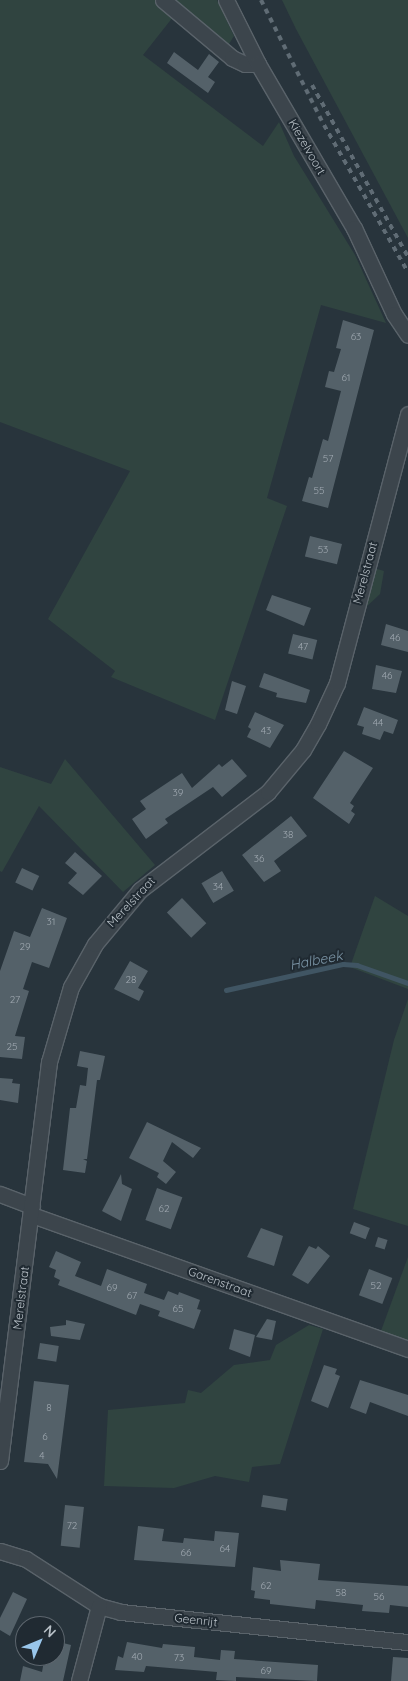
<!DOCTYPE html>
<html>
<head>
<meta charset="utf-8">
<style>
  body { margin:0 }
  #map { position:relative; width:408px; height:1681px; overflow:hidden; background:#28343c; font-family:Quicksand,sans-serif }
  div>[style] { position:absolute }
  .green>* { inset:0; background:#304440 }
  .stream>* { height:4.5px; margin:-2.25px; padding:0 2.25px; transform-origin:2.25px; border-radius:2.25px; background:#405563 }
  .building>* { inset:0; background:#546169; transform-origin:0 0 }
  .roads { filter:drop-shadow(1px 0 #5a636a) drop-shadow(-1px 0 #5a636a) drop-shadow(0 1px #5a636a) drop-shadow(0 -1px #5a636a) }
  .street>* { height:15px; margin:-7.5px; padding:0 7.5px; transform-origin:7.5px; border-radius:7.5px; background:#3c454c }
  .rail>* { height:4px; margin-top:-2px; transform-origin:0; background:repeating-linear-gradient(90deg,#606c75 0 5px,transparent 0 10px) }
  span { translate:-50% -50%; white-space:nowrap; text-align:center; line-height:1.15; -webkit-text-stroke:4px #202a32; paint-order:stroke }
  .number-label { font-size:10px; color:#9fa8b0 }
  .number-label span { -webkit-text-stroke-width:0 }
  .street-label { font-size:12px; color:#b8c0c7 }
  .water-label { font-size:14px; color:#7c96a7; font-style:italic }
  .north { position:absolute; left:15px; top:1616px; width:50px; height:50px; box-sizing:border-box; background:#202a32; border:1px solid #5d666e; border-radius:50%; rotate:45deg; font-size:14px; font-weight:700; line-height:20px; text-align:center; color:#b8c0c7 }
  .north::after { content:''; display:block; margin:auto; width:18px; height:22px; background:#99c6eb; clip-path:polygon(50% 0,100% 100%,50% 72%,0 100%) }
</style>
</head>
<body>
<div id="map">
  <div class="green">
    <i style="clip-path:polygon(0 0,155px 0,173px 17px,143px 55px,263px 146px,279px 122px,294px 156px,355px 255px,386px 323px,321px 305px,267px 498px,287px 506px,215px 720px,111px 677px,115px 671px,48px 619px,130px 471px,0 422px)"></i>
    <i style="clip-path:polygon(170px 0,217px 0,234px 36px,227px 47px)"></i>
    <i style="clip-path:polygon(282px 0,408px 0,408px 238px,296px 29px)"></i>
    <i style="clip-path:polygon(374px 568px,384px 571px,380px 594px,364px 609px)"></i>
    <i style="clip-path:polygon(65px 759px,155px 865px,123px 892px,39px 806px,2px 872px,0 871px,0 767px,51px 784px)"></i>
    <i style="clip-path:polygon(375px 896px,408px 916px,408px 989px,350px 967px)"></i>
    <i style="clip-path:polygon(408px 999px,408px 1226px,353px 1209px,394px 1040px)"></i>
    <i style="clip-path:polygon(408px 1257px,408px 1341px,381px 1331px)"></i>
    <i style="clip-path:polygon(309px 1325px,323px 1329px,280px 1464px,252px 1467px,249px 1482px,215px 1476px,174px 1488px,104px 1486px,108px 1410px,185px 1403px,188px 1390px,201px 1393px,234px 1365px,270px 1360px,276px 1345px)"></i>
  </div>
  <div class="stream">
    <i style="left:226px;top:990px;width:120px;rotate:-12.5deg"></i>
    <i style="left:343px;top:964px;width:14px;rotate:4deg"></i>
    <i style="left:357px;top:965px;width:54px;rotate:19.4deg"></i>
  </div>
  <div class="building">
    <i style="clip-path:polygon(174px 52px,198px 70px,209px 54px,219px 62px,208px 77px,215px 82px,208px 93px,167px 63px)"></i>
    <i style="clip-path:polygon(343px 320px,374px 330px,328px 508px,302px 501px,309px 477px,312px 478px,323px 439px,328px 441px,341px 391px,325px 387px,329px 371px,334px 372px,341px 349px,336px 348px)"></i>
    <i style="left:310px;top:536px;width:33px;height:21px;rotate:14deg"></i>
    <i style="clip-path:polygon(272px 595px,311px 608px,304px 626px,266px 610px)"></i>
    <i style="clip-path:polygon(386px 624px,408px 631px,408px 652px,381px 645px)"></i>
    <i style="left:293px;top:634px;width:25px;height:20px;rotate:14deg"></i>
    <i style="clip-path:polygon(376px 665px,402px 671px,396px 693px,372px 689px)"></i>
    <i style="clip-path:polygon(264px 673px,310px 690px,306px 703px,276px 697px,277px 693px,259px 687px)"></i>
    <i style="clip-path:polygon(232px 681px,246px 686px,237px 714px,225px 710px)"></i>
    <i style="clip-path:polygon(364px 707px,398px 720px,393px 734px,384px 731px,380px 740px,362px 734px,364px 727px,357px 725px)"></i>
    <i style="clip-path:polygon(255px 712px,284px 725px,270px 748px,247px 737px,251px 729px,248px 727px)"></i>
    <i style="clip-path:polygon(344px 751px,373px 768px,350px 803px,354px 806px,351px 811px,355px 814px,349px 824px,313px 798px)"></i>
    <i style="clip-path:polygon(232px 759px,247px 776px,222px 797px,213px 787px,165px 819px,168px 823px,146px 839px,132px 819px,146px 809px,140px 801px,182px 773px,192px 788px,219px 764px,222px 767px)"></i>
    <i style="clip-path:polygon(291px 816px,307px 836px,274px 861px,281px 871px,264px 882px,242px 855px)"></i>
    <i style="clip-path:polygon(75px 852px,102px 876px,83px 895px,68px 883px,77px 873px,65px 863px)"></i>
    <i style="left:22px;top:868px;width:19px;height:16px;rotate:25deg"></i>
    <i style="left:222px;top:871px;width:23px;height:24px;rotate:59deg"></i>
    <i style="left:182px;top:898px;width:35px;height:21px;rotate:46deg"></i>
    <i style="clip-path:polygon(42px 908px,67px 918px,49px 968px,32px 962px,23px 989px,29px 991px,15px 1036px,25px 1037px,22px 1059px,0 1057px,0 971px,14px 931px,30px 937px)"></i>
    <i style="clip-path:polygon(130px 961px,148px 971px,138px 988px,144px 991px,139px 1001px,114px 989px)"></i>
    <i style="clip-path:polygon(80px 1051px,105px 1056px,100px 1080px,97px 1080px,87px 1159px,83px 1159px,87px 1161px,85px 1173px,63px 1170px,70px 1108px,76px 1108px,80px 1085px,86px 1086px,88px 1068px,77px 1066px)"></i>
    <i style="clip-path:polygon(0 1078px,13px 1079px,12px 1083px,20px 1084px,18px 1103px,0 1100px)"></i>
    <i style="clip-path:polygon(147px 1122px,201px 1148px,193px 1158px,172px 1142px,163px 1161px,176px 1172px,166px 1184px,157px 1177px,159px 1173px,129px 1158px)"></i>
    <i style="clip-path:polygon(121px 1174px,122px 1184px,132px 1189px,121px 1221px,102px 1211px)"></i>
    <i style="left:157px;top:1188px;width:27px;height:34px;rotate:20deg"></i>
    <i style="left:354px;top:1222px;width:17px;height:12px;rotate:21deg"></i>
    <i style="clip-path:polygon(261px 1228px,283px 1236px,274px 1266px,247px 1257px)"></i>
    <i style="left:378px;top:1237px;width:10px;height:10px;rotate:17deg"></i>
    <i style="clip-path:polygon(309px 1246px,316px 1249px,318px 1246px,330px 1256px,308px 1284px,292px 1275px)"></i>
    <i style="clip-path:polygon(56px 1251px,81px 1262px,75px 1276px,101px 1286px,107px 1269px,147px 1284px,144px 1293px,164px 1300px,168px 1291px,178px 1295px,179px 1292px,200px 1300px,197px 1309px,201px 1310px,194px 1329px,158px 1316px,160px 1311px,140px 1304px,136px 1315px,58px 1285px,60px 1280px,54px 1277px,56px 1270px,49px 1267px)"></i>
    <i style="left:369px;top:1269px;width:25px;height:28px;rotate:21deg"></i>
    <i style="clip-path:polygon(267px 1319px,276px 1321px,272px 1340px,256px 1337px)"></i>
    <i style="clip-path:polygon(66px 1320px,85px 1324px,80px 1340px,51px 1336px,50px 1327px,66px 1325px)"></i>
    <i style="clip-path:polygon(234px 1329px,255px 1335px,250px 1357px,229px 1349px)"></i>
    <i style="left:40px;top:1343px;width:19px;height:16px;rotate:9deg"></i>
    <i style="clip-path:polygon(324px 1365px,337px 1369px,335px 1374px,340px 1376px,328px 1408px,311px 1401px)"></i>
    <i style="clip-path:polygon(360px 1380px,408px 1395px,408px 1416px,370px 1402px,366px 1414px,350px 1408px)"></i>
    <i style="clip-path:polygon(34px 1381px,69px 1385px,57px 1479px,48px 1464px,24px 1462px)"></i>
    <i style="left:263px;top:1495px;width:25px;height:12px;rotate:9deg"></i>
    <i style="left:65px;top:1505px;width:19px;height:41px;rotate:6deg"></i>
    <i style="clip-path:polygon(138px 1526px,164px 1529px,162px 1541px,183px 1543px,184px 1538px,214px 1541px,215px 1531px,239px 1533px,235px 1567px,134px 1560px)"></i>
    <i style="clip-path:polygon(280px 1560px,320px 1564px,318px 1580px,408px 1586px,408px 1607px,390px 1605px,389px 1613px,362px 1611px,363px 1605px,316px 1600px,315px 1609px,270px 1604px,270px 1600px,254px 1598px,255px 1591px,251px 1590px,253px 1567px,281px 1571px)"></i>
    <i style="clip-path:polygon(13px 1592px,27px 1599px,10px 1636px,0 1630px,0 1618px)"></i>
    <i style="clip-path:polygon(55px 1641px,71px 1645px,63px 1681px,20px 1681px,23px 1666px,42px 1672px,44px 1661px,50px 1662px,52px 1656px,55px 1656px)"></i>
    <i style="clip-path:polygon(127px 1642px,162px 1648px,163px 1644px,195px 1647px,194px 1657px,220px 1660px,221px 1650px,235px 1651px,234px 1659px,318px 1665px,317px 1681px,236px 1677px,236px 1681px,216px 1680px,217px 1672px,146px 1666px,144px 1672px,115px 1670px,118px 1656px,123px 1658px)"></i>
    <i style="clip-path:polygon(393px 1657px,408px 1658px,408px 1681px,391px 1681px)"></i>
  </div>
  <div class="roads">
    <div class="street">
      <i style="left:163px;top:0;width:90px;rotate:40deg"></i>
      <i style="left:232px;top:58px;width:14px;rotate:25deg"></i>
      <i style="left:245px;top:64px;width:13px"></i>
      <i style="left:226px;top:0;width:72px;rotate:63.4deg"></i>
      <i style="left:258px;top:64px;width:190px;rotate:59.7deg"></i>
      <i style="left:354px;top:228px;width:95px;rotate:65.1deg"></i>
      <i style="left:394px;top:314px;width:25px;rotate:56deg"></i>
      <i style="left:0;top:1194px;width:34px;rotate:21deg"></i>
      <i style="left:32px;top:1215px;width:399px;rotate:19.6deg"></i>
      <i style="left:0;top:1461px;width:402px;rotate:-83deg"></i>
      <i style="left:49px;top:1062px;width:78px;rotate:-73.7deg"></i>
      <i style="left:71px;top:987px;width:49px;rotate:-60.8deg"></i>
      <i style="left:95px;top:944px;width:70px;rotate:-50.2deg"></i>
      <i style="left:140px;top:890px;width:161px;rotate:-37.4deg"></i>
      <i style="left:268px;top:792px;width:55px;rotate:-50.2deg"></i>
      <i style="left:303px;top:750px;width:30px;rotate:-60deg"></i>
      <i style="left:318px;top:724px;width:45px;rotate:-65.1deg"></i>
      <i style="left:337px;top:683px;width:278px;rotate:-75.2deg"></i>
      <i style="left:0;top:1551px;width:27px;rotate:17deg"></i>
      <i style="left:26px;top:1559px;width:87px;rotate:32.8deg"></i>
      <i style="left:99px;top:1606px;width:23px;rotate:15deg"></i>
      <i style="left:121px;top:1612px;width:289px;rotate:6deg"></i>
      <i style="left:79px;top:1681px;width:78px;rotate:-75.1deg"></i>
    </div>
  </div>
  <div class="rail">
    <i style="left:261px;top:0;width:140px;rotate:63.3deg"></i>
    <i style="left:324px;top:125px;width:169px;rotate:60.3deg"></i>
    <i style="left:312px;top:85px;width:197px;rotate:60.8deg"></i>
  </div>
  <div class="number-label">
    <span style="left:356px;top:337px">63</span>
    <span style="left:346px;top:378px">61</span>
    <span style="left:328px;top:459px">57</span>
    <span style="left:319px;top:491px">55</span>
    <span style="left:323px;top:550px">53</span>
    <span style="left:395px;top:638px">46</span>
    <span style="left:303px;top:647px">47</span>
    <span style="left:387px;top:676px">46</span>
    <span style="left:378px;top:723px">44</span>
    <span style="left:266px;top:731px">43</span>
    <span style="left:178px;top:793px">39</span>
    <span style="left:288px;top:835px">38</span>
    <span style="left:259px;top:859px">36</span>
    <span style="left:218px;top:887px">34</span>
    <span style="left:51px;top:922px">31</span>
    <span style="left:25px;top:947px">29</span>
    <span style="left:131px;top:980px">28</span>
    <span style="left:15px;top:1000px">27</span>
    <span style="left:12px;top:1047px">25</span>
    <span style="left:164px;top:1209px">62</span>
    <span style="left:376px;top:1286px">52</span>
    <span style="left:112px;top:1288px">69</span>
    <span style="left:132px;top:1296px">67</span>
    <span style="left:178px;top:1309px">65</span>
    <span style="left:49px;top:1408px">8</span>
    <span style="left:45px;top:1437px">6</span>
    <span style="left:42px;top:1456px">4</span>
    <span style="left:72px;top:1526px">72</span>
    <span style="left:225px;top:1549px">64</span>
    <span style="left:186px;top:1553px">66</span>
    <span style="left:266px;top:1586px">62</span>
    <span style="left:341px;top:1593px">58</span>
    <span style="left:379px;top:1597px">56</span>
    <span style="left:137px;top:1657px">40</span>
    <span style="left:179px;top:1658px">73</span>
    <span style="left:266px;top:1671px">69</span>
  </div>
  <div class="street-label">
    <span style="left:307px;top:147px;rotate:60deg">Kiezelvoort</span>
    <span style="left:365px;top:573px;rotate:-75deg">Merelstraat</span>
    <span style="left:131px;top:902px;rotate:-47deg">Merelstraat</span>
    <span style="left:220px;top:1282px;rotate:20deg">Garenstraat</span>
    <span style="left:21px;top:1298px;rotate:-83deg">Merelstraat</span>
    <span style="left:196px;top:1620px;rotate:6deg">Geenrijt</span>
  </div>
  <div class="water-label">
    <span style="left:316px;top:960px;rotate:-11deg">Halbeek</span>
  </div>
  <div class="north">N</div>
</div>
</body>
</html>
